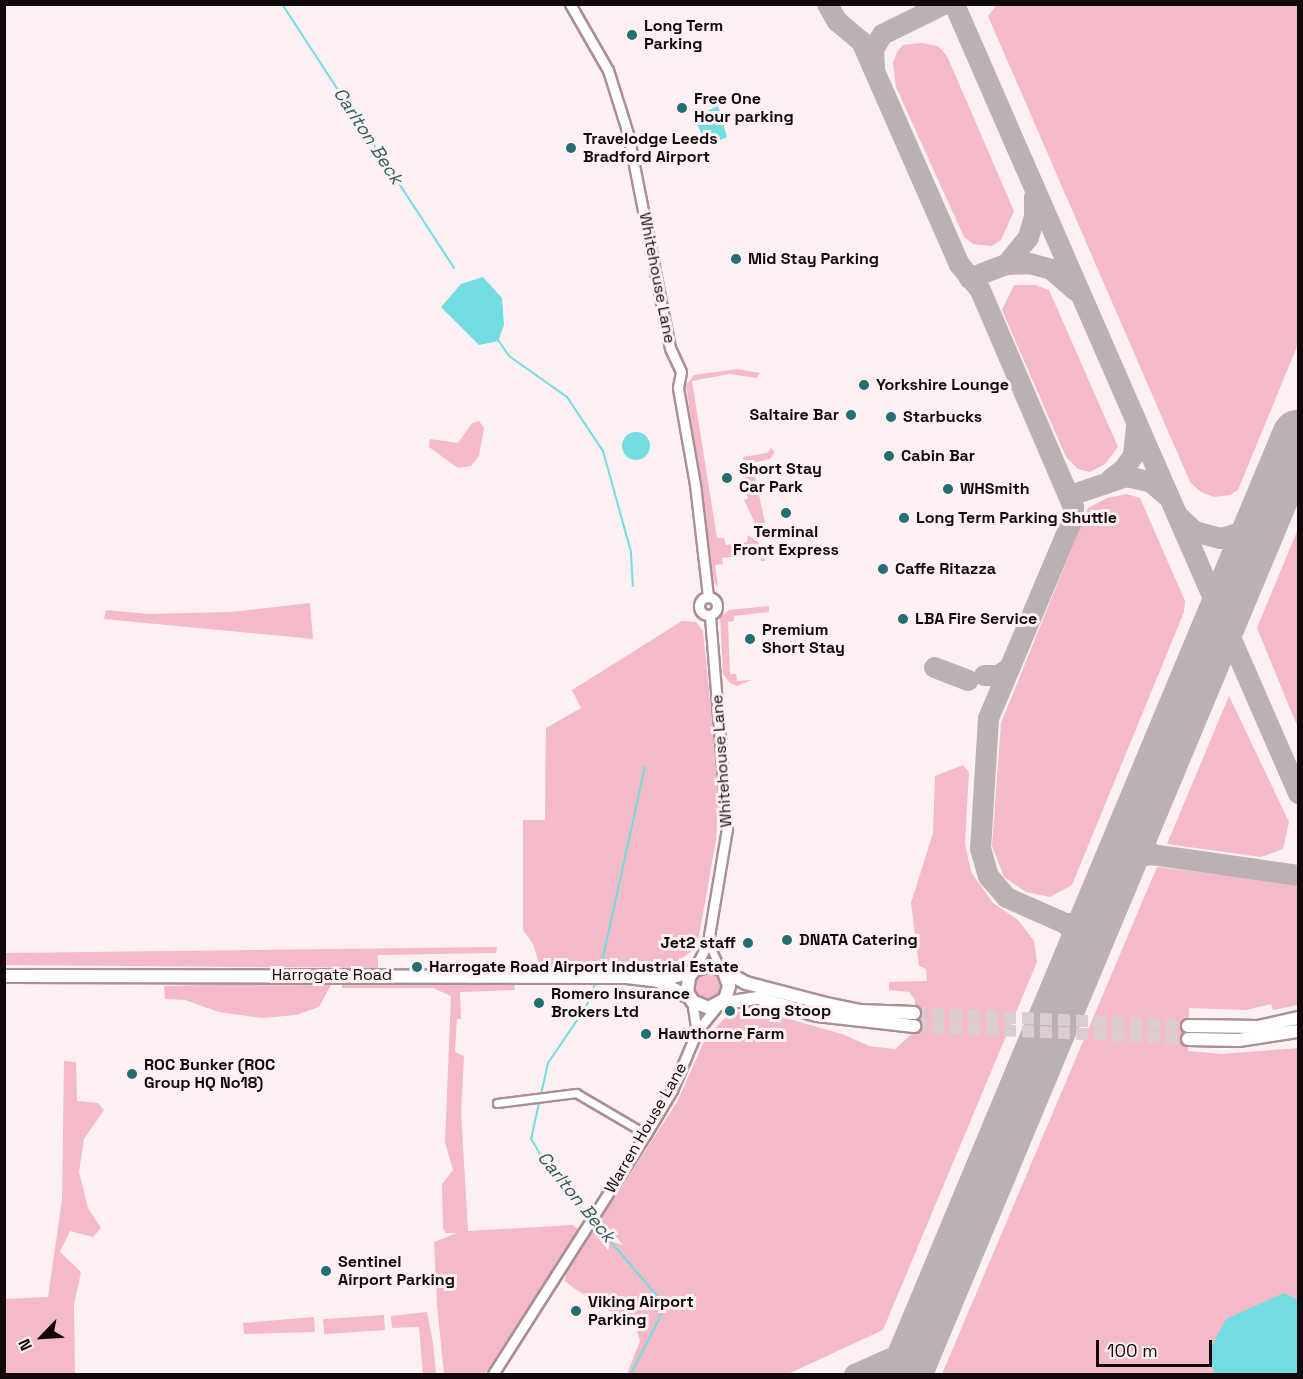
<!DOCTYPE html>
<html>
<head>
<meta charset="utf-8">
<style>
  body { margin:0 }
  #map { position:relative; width:1303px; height:1379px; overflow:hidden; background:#fcf0f2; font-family:"Space Grotesk",sans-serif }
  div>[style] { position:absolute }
  .green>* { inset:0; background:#f4bac7; transform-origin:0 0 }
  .round { border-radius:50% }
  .water>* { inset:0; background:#71dce2 }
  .stream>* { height:2px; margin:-1px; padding:0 1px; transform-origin:1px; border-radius:1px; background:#71dce2 }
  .taxiway>* { height:21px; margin:-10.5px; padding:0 10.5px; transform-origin:10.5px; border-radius:10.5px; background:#bbb0b2 }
  .runway>* { height:52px; margin:-26px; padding:0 26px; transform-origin:26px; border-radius:26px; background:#bbb0b2 }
  .highway-tunnel>* { height:12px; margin-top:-6px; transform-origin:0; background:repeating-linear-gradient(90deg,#d9cdcf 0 12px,transparent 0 18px) }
  .roads { filter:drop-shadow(2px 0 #aa8f95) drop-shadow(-2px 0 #aa8f95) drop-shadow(0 2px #aa8f95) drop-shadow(0 -2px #aa8f95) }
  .street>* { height:7px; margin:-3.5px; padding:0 3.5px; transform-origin:3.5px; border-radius:3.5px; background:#fff }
  .secondary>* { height:9px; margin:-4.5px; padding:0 4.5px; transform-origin:4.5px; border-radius:4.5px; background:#fff }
  .secondary>.ring { margin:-4.5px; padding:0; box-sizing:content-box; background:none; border:9px solid #fff; border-radius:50% }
  .highway>* { height:12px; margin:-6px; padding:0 6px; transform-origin:6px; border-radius:6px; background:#fff }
  .dots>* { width:16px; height:16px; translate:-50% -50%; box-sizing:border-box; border:3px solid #fcf0f2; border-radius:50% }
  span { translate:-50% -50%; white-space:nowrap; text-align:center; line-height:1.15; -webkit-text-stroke:6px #fcf0f2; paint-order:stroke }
  .poi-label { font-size:16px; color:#12090b; font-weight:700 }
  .left { translate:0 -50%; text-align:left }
  .right { translate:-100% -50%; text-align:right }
  .street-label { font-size:16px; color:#12090b }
  .water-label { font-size:18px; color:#2e5d60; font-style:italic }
  .frame { position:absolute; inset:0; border:6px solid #12090b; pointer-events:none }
  .north { position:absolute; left:12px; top:1307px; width:60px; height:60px; -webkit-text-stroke:4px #fcf0f2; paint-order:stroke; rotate:245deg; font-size:16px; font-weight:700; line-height:24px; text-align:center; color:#12090b }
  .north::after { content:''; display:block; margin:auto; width:21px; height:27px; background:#12090b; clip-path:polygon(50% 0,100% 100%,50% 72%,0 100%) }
  .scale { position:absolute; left:1096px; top:1340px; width:116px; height:27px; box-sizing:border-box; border:3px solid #12090b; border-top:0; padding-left:8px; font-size:18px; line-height:21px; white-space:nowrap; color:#12090b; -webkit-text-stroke:4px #fcf0f2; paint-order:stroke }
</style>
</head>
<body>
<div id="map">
  <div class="green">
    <i style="clip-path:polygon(997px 5px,1298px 5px,1298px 344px,1238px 490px,1230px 495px,1214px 497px,1201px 492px,1190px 482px,988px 16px)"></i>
    <i style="clip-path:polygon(921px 43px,938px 46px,947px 56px,1014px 211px,1001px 240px,992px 246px,973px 244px,964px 237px,896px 87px,893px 63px,897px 52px,903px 45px)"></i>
    <i style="clip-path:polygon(1014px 285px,1035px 285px,1049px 290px,1118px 447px,1105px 464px,1090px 472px,1078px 469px,1066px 457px,1002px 310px)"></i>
    <i style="clip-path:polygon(737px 369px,760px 373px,757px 378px,730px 374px,692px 381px,717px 538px,724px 538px,726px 545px,747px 542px,748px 535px,758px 542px,765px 561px,761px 561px,760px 554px,722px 558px,723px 564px,715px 565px,718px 587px,714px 582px,686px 385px,694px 375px)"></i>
    <i style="clip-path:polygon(479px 421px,484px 428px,479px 456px,471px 466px,458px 468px,429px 447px,430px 439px,458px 443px,472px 423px)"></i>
    <i style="clip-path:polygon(771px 448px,775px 452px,770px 459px,752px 463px,768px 536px,762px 538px,744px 500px,748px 499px,743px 457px,767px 453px)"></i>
    <i style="clip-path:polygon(1127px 494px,1140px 498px,1185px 601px,1184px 612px,1072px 885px,1050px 897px,1026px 892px,1004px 877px,992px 846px,1001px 723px,1088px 508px,1107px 498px)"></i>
    <i style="clip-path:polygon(1298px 529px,1298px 728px,1257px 628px)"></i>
    <i style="clip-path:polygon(310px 603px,313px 639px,104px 619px,106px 610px,149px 614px,231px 612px)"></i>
    <i style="clip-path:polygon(769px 606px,769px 612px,734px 616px,734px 621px,728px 622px,730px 674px,736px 674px,737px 681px,752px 680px,737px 686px,730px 683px,723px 674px,720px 617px,729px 610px)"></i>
    <i style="clip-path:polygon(682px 621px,696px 622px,703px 631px,719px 789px,716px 840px,698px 941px,692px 951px,672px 965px,549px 970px,539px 963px,533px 944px,523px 930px,523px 820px,545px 820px,546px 728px,581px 708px,572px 690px)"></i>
    <i style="clip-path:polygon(1229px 696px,1289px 822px,1283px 849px,1261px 857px,1167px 844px)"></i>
    <i style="clip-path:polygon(963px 765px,969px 772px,965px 844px,971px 872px,993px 903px,1018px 920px,1034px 941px,1037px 962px,883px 1330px,788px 1374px,627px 1374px,640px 1341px,636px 1328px,575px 1289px,565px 1281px,566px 1273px,677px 1102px,706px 1037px,725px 1018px,740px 1011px,757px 1010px,842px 1034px,869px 1046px,895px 1049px,914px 1032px,915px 1000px,909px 992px,889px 990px,889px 982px,927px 981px,926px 969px,919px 966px,911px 903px,933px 833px,935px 776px)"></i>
    <i style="clip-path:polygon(1157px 867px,1298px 884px,1298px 1005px,1273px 1010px,1271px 1004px,1246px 1010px,1189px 1008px,1188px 1051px,1222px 1054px,1298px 1048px,1298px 1330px,1271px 1374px,942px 1374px)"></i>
    <i style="clip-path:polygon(497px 947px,496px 953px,378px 955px,378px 968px,4px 965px,5px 953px)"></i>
    <i class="round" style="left:692px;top:972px;width:30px;height:30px"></i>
    <i style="clip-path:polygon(333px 981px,319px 1007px,296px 1015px,262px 1018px,219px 1012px,185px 1000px,165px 999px,164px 986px)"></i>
    <i style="clip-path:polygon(342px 982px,514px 984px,515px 990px,460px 992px,461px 1019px,457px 1019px,455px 1052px,464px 1056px,461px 1112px,468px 1231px,573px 1225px,579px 1230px,485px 1374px,444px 1374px,437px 1305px,434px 1242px,457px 1233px,446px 1233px,443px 1228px,442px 1184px,453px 1170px,445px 1142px,451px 996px,433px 988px,342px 988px)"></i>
    <i style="clip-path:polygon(64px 1061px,76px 1062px,77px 1101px,98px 1103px,104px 1110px,84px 1139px,79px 1172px,88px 1208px,101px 1228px,93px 1237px,70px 1231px,60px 1252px,81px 1272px,74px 1304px,75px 1374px,5px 1374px,5px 1299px,48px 1297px,62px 1200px)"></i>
    <i style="clip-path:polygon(427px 1312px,433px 1343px,436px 1374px,423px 1374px,419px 1327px,392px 1328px,391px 1316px)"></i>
    <i style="left:384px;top:1315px;width:15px;height:61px;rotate:86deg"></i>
    <i style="clip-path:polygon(314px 1317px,315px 1332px,244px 1334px,243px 1323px)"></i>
  </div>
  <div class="water">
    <i style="clip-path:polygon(718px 106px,727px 137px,707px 146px,694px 117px)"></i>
    <i style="clip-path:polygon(483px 277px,502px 298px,504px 325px,498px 341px,479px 345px,441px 307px,461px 284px)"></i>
    <i class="round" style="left:622px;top:432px;width:28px;height:28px"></i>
    <i style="clip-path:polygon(1284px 1293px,1298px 1300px,1298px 1374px,1214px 1374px,1210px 1350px,1226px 1319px)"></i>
  </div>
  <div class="stream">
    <i style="left:282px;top:4px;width:315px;rotate:56.9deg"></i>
    <i style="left:498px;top:340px;width:19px;rotate:55deg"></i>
    <i style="left:509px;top:356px;width:71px;rotate:35.3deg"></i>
    <i style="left:567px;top:397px;width:65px;rotate:56.3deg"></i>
    <i style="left:603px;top:451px;width:105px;rotate:74.5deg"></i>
    <i style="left:631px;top:552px;width:34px;rotate:87deg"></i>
    <i style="left:600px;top:971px;width:209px;rotate:-77.6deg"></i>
    <i style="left:589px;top:1217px;width:65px;rotate:-129.4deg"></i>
    <i style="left:548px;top:1167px;width:33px;rotate:-121deg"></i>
    <i style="left:531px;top:1139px;width:78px;rotate:-77.4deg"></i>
    <i style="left:548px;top:1063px;width:68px;rotate:-55.8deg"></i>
    <i style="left:586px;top:1007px;width:27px;rotate:-68deg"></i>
    <i style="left:593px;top:1221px;width:108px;rotate:49.5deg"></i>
    <i style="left:663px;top:1303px;width:14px;rotate:102deg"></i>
    <i style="left:660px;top:1317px;width:64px;rotate:117deg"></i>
  </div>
  <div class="taxiway">
    <i style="left:827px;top:4px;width:20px;rotate:60deg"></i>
    <i style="left:837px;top:21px;width:31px;rotate:40deg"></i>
    <i style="left:861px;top:41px;width:244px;rotate:66.3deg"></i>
    <i style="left:959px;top:264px;width:33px;rotate:51deg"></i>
    <i style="left:980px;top:290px;width:236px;rotate:66.8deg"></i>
    <i style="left:1073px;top:507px;width:12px;rotate:95deg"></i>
    <i style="left:1072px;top:519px;width:216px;rotate:112.9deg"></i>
    <i style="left:988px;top:718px;width:130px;rotate:93.5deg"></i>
    <i style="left:980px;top:848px;width:29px;rotate:74deg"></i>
    <i style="left:988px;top:876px;width:28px;rotate:49deg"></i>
    <i style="left:1006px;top:897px;width:64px;rotate:23.8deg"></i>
    <i style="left:954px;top:4px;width:861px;rotate:66.44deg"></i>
    <i style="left:874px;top:67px;width:18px;rotate:-93deg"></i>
    <i style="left:873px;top:49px;width:17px;rotate:-59deg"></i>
    <i style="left:882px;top:34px;width:68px;rotate:-26.2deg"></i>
    <i style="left:1034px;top:196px;width:20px;rotate:90deg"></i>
    <i style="left:1034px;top:216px;width:22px;rotate:106deg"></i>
    <i style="left:1028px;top:237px;width:35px;rotate:129deg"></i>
    <i style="left:1006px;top:264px;width:23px;rotate:-2deg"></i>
    <i style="left:1029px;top:263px;width:23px;rotate:15deg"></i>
    <i style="left:1051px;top:269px;width:32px;rotate:41deg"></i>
    <i style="left:969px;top:278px;width:40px;rotate:-21deg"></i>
    <i style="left:1110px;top:479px;width:16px;rotate:-38deg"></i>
    <i style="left:1123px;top:469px;width:17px;rotate:-54deg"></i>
    <i style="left:1133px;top:455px;width:30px;rotate:-84deg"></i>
    <i style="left:1070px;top:495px;width:59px;rotate:-18.7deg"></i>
    <i style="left:1126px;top:476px;width:26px;rotate:13deg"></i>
    <i style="left:1151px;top:482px;width:20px;rotate:41deg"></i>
    <i style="left:1178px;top:516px;width:22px;rotate:43deg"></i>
    <i style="left:1194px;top:531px;width:27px;rotate:15deg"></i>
    <i style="left:1220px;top:538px;width:29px;rotate:-16deg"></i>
    <i style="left:1248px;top:530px;width:29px;rotate:-46deg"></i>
    <i style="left:1231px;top:633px;width:21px;rotate:-93deg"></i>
    <i style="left:1230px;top:612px;width:32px;rotate:-77deg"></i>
    <i style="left:1206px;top:655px;width:49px;rotate:-81.9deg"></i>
    <i style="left:934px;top:667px;width:36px;rotate:21deg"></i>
    <i style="left:984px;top:675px;width:14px"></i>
    <i style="left:998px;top:675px;width:14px;rotate:-34deg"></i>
    <i style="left:1197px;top:675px;width:21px;rotate:-51deg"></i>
    <i style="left:1210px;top:659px;width:14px;rotate:-17deg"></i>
    <i style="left:1151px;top:854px;width:148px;rotate:8.1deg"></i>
    <i style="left:1112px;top:878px;width:25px;rotate:-53deg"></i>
    <i style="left:1127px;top:858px;width:24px;rotate:-9deg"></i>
    <i style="left:1151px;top:854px;width:23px;rotate:-128deg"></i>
    <i style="left:1137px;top:836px;width:30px;rotate:-81deg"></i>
    <i style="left:1078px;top:960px;width:21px;rotate:-85deg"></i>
    <i style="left:1080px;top:939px;width:22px;rotate:-133deg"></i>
    <i style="left:1065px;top:923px;width:20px"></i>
    <i style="left:1085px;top:923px;width:19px;rotate:-43deg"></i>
    <i style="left:854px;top:1374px;width:47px;rotate:-23.8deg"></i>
    <i style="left:897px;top:1355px;width:19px;rotate:-43deg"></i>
    <i style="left:911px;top:1342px;width:38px;rotate:-57deg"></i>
  </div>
  <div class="runway">
    <i style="left:906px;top:1374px;width:1017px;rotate:-67.32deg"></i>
  </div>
  <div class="highway-tunnel">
    <i style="left:914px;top:1013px;width:274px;rotate:2.7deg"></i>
    <i style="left:914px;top:1026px;width:274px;rotate:2.7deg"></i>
  </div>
  <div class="roads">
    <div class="street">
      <i style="left:708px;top:942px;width:29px;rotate:65deg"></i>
      <i style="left:497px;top:1103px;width:80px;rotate:-7.2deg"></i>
      <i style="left:576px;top:1093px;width:81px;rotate:30.4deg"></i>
    </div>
    <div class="secondary">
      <i style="left:570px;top:4px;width:76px;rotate:60.1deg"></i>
      <i style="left:608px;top:70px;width:67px;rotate:72.6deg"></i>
      <i style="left:628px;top:134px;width:218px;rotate:78.9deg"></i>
      <i style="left:670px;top:348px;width:26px;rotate:65deg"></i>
      <i style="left:681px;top:372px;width:16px;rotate:101deg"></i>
      <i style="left:678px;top:388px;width:97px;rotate:80deg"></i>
      <i style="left:695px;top:484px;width:114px;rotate:83.4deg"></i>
      <i class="ring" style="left:699px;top:597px;width:9px;height:9px"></i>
      <i style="left:694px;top:970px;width:31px;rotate:-63deg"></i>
      <i style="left:708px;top:942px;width:116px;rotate:-80.5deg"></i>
      <i style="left:727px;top:828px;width:214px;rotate:-94.6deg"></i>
      <i style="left:692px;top:1001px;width:30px;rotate:81deg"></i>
      <i style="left:493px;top:1374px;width:285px;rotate:-57.5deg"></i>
      <i style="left:646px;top:1134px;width:51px;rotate:-59.4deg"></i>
      <i style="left:672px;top:1090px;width:64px;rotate:-67deg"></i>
      <i style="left:697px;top:1031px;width:32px;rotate:-51deg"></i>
    </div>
    <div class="highway">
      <i style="left:724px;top:972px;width:15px;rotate:70deg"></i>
      <i style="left:729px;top:986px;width:14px;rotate:107deg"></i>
      <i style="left:725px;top:999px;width:18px;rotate:151deg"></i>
      <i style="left:709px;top:1008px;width:18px;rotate:-158deg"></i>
      <i style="left:692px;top:1001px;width:10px;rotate:-119deg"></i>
      <i style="left:687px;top:992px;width:15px;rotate:-82deg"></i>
      <i style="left:689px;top:977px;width:9px;rotate:-54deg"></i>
      <i style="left:694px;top:970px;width:17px;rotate:-17deg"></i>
      <i style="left:710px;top:965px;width:7px;rotate:16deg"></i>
      <i style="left:717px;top:967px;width:33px;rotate:29deg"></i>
      <i style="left:746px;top:983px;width:79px;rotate:14.7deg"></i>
      <i style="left:822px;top:1003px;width:38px;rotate:12deg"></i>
      <i style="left:859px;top:1011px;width:55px;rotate:2.1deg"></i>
      <i style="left:4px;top:976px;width:623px;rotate:0.09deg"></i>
      <i style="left:627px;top:977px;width:31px;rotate:7deg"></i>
      <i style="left:658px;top:981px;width:37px;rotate:27deg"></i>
      <i style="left:658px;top:981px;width:35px;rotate:-15deg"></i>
      <i style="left:719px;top:1004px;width:39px;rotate:-9deg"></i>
      <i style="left:758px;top:998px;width:61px;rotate:16.1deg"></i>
      <i style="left:817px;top:1015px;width:98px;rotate:6.5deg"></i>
      <i style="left:1188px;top:1026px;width:70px;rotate:0.8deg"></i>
      <i style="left:1258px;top:1027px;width:41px;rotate:-12.7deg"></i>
      <i style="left:1188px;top:1039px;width:51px;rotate:1.1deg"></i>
      <i style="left:1239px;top:1040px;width:60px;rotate:-8.7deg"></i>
    </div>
  </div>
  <div class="dots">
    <i style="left:632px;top:35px;background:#226e72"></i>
    <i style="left:682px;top:108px;background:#226e72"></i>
    <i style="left:571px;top:148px;background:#226e72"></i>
    <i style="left:736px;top:259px;background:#226e72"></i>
    <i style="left:864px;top:385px;background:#226e72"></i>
    <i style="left:851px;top:415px;background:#226e72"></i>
    <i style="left:891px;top:417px;background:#226e72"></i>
    <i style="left:889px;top:456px;background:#226e72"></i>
    <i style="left:727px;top:478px;background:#226e72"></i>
    <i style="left:948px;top:489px;background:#226e72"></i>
    <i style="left:786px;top:513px;background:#226e72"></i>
    <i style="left:904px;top:518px;background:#226e72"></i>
    <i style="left:883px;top:569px;background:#226e72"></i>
    <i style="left:903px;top:619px;background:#226e72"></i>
    <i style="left:750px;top:639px;background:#226e72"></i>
    <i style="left:787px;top:940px;background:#226e72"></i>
    <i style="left:748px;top:943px;background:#226e72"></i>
    <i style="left:417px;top:967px;background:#226e72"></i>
    <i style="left:539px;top:1003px;background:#226e72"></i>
    <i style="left:730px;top:1011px;background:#226e72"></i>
    <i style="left:646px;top:1034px;background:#226e72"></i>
    <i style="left:132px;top:1074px;background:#226e72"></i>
    <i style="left:326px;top:1271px;background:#226e72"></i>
    <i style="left:576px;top:1311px;background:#226e72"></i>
  </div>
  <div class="poi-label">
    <span class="left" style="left:644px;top:35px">Long Term<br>Parking</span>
    <span class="left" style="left:694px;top:108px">Free One<br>Hour parking</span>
    <span class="left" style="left:583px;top:148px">Travelodge Leeds<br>Bradford Airport</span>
    <span class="left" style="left:748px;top:259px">Mid Stay Parking</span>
    <span class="left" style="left:876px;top:385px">Yorkshire Lounge</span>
    <span class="right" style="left:839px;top:415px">Saltaire Bar</span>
    <span class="left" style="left:903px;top:417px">Starbucks</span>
    <span class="left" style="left:901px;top:456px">Cabin Bar</span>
    <span class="left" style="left:739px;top:478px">Short Stay<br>Car Park</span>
    <span class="left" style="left:960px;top:489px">WHSmith</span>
    <span class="left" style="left:916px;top:518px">Long Term Parking Shuttle</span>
    <span style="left:786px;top:541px">Terminal<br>Front Express</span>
    <span class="left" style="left:895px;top:569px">Caffe Ritazza</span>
    <span class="left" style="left:915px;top:619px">LBA Fire Service</span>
    <span class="left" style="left:762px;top:639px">Premium<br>Short Stay</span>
    <span class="left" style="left:799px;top:940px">DNATA Catering</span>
    <span class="right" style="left:736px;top:943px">Jet2 staff</span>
    <span class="left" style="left:429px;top:967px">Harrogate Road Airport Industrial Estate</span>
    <span class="left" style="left:551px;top:1003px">Romero Insurance<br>Brokers Ltd</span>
    <span class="left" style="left:742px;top:1011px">Long Stoop</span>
    <span class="left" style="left:658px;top:1034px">Hawthorne Farm</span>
    <span class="left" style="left:144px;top:1074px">ROC Bunker (ROC<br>Group HQ No18)</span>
    <span class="left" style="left:338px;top:1271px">Sentinel<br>Airport Parking</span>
    <span class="left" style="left:588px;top:1311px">Viking Airport<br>Parking</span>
  </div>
  <div class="street-label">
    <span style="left:657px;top:278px;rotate:79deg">Whitehouse Lane</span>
    <span style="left:722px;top:761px;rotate:-94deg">Whitehouse Lane</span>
    <span style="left:332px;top:975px">Harrogate Road</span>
    <span style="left:646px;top:1128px;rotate:-60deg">Warren House Lane</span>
  </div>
  <div class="water-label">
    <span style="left:368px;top:136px;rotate:57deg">Carlton Beck</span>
    <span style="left:576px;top:1197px;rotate:51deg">Carlton Beck</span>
  </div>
  <div class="frame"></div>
  <div class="north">N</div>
  <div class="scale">100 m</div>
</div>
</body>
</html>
